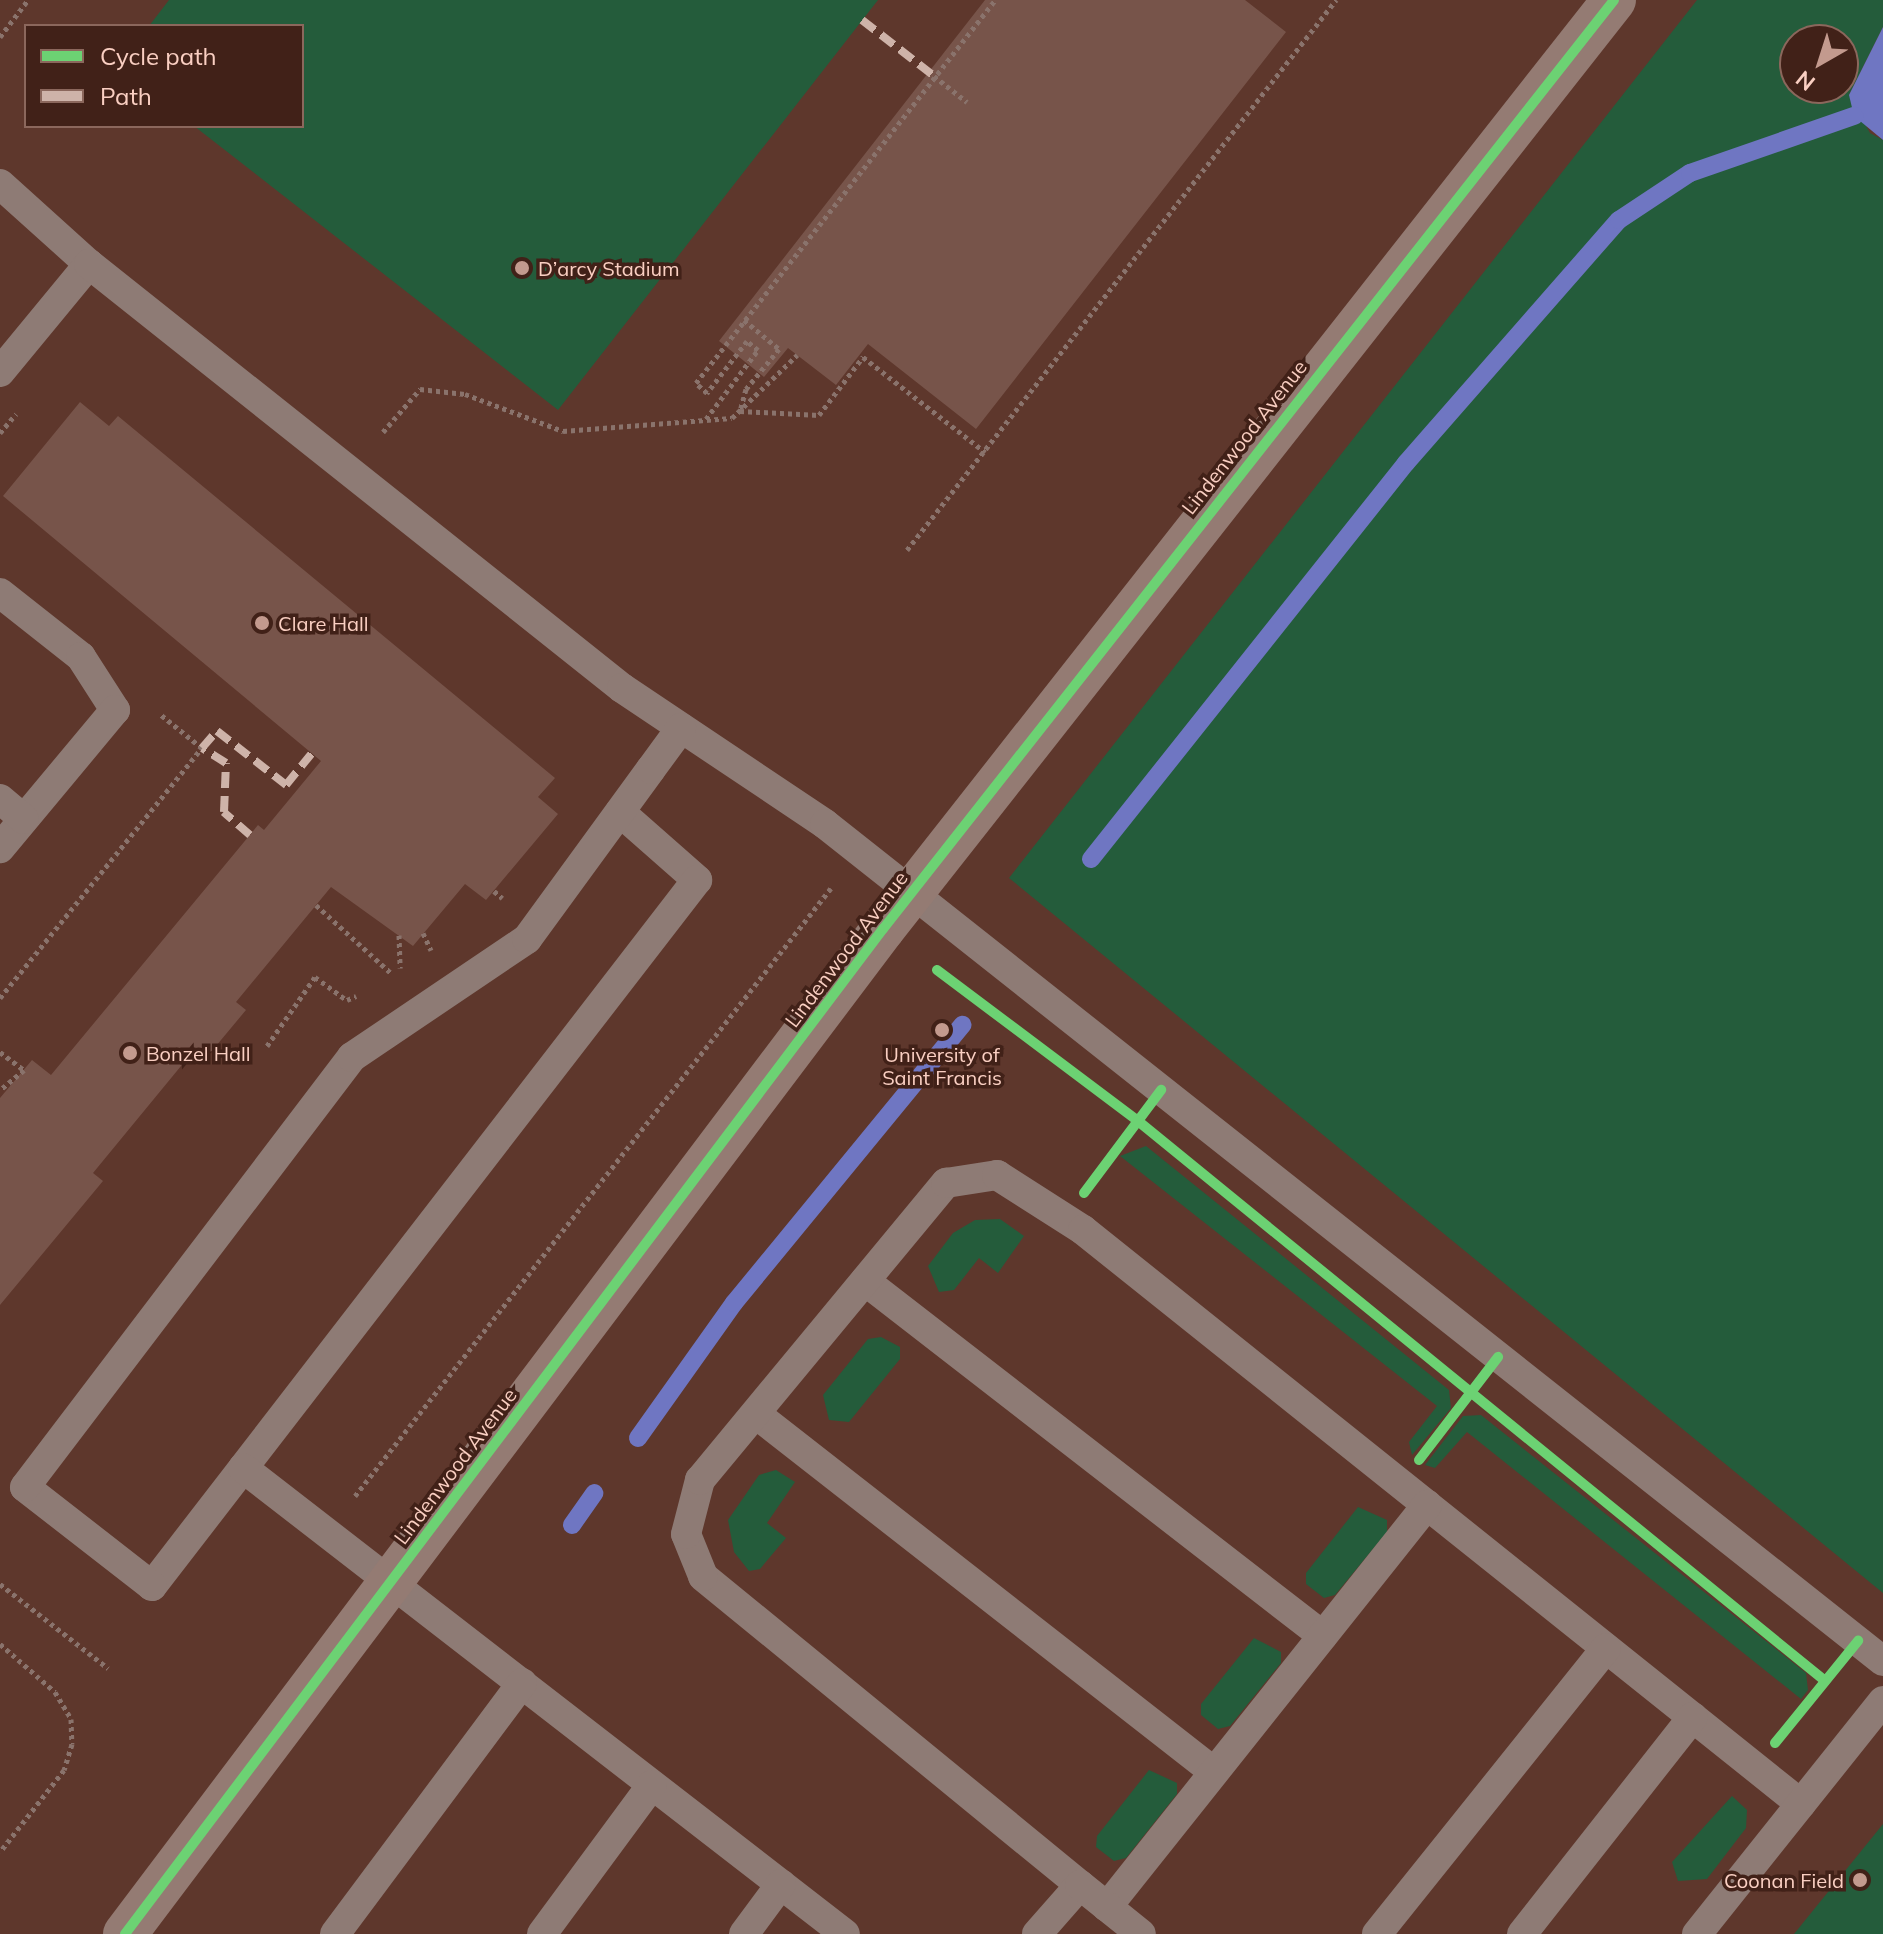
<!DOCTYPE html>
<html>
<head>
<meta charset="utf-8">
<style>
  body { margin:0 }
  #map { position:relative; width:1883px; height:1934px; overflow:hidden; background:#5e372c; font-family:Mulish,sans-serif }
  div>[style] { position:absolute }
  .green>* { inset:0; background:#245c3b }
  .water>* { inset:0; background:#6f76c2 }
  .stream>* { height:18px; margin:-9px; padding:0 9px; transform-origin:9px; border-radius:9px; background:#6f76c2 }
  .building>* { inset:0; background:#77544a }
  .path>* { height:5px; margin-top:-2.5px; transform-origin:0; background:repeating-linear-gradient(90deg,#8a736c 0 4px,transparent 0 8px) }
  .lane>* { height:30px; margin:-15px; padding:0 15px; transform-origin:15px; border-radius:15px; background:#8e7b75 }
  .secondary>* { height:44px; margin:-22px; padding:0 22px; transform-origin:22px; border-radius:22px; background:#947b73 }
  .quiet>* { height:8px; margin-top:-4px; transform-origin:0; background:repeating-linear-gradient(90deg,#ceb3a9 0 16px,transparent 0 24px) }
  .cycleway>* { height:10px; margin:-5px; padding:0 5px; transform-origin:5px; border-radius:5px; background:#6cd273 }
  .dots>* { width:22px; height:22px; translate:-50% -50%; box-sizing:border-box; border:4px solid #412118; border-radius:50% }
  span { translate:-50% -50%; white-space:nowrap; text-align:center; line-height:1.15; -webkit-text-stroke:7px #412118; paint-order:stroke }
  .poi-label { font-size:20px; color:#facfc2 }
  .left { translate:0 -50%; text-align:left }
  .right { translate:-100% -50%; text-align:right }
  .street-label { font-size:20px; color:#facfc2 }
  .legend { position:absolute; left:24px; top:24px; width:280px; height:104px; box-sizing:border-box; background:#412118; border:2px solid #8b675c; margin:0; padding:10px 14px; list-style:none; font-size:24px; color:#facfc2 }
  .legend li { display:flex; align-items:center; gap:16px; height:40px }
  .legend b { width:40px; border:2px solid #8b675c }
  .north { position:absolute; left:1779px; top:24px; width:80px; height:80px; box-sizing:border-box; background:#412118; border:2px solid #8b675c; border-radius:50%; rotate:219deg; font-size:22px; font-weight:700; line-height:32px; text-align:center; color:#facfc2 }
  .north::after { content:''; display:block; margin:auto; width:28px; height:36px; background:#c39a8e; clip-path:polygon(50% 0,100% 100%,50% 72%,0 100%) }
</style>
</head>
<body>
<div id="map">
  <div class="green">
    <i style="clip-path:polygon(169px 0,878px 0,558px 410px,194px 126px,302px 126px,302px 26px,149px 26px)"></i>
    <i style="clip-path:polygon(evenodd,1697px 0,1883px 0,1883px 27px,1849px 95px,1870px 133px,1883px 140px,1883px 1593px,1009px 878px,1697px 0,1795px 40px,1843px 40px,1843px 88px,1795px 88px,1795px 40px)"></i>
    <i style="clip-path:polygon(1146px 1146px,1449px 1390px,1451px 1408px,1412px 1455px,1409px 1442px,1437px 1406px,1120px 1156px)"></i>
    <i style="clip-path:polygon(1000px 1219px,1024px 1236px,998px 1273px,979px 1258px,954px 1290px,939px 1292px,928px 1266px,953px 1233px,975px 1220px)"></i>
    <i style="clip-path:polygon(881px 1337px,900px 1347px,900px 1359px,849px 1422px,829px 1420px,823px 1395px,868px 1339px)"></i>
    <i style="clip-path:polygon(1481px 1415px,1806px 1673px,1808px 1690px,1801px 1699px,1467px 1432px,1435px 1468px,1425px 1465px,1463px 1416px)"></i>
    <i style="clip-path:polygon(776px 1470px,795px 1482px,767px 1523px,786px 1538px,760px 1569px,749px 1571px,734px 1552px,728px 1520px,759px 1475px)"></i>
    <i style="clip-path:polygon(1358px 1507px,1387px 1520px,1387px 1532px,1335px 1595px,1324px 1598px,1306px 1584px,1306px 1573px)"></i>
    <i style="clip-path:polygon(1254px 1638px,1281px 1652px,1281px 1663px,1230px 1726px,1218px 1729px,1201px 1715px,1201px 1704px)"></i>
    <i style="clip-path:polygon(1149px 1770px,1177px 1783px,1177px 1794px,1126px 1858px,1114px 1861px,1096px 1847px,1097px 1836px)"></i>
    <i style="clip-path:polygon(1732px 1796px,1747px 1810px,1746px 1828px,1707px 1879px,1678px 1881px,1672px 1862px)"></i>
    <i style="clip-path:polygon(1883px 1824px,1883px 1934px,1794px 1934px)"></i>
  </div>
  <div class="water">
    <i style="clip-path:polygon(1883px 27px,1883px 140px,1854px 116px,1849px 95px)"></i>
  </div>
  <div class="stream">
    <i style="left:1091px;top:859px;width:506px;rotate:-51.5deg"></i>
    <i style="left:1406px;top:463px;width:323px;rotate:-48.8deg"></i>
    <i style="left:1619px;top:220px;width:85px;rotate:-33.5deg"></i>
    <i style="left:1690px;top:173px;width:174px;rotate:-19.2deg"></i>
    <i style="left:638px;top:1438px;width:166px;rotate:-54.6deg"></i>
    <i style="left:734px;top:1303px;width:360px;rotate:-50.6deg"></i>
    <i style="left:572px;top:1525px;width:39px;rotate:-55deg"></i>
  </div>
  <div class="building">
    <i style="clip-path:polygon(985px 0,1245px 0,1286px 32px,976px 429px,868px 344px,836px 385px,788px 348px,764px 377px,719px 341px)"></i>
    <i style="clip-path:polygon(80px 402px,109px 426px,118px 416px,555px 778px,538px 797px,558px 814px,486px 900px,465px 884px,413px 946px,331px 887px,236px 1002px,246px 1010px,206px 1058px,195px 1049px,93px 1173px,103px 1181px,0 1305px,0 1098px,32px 1060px,51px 1075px,258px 825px,264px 830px,321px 761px,3px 496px)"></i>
  </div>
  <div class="path">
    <i style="left:0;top:37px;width:46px;rotate:-52.9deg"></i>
    <i style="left:934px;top:76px;width:42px;rotate:38.2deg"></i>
    <i style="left:744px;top:320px;width:45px;rotate:39.6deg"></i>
    <i style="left:779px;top:349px;width:52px;rotate:129.5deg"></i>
    <i style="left:746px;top:389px;width:23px;rotate:105deg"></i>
    <i style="left:740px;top:411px;width:79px;rotate:2.9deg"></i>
    <i style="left:819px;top:415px;width:73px;rotate:-52.8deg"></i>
    <i style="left:863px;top:357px;width:155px;rotate:37.9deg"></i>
    <i style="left:706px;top:419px;width:86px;rotate:-53deg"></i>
    <i style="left:758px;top:350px;width:14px;rotate:-141deg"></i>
    <i style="left:747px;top:341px;width:66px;rotate:127.6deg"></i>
    <i style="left:707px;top:393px;width:15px;rotate:-138deg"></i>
    <i style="left:696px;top:383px;width:486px;rotate:-52deg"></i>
    <i style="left:383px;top:432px;width:57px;rotate:-49.3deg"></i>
    <i style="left:420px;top:389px;width:45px;rotate:6.3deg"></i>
    <i style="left:465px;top:394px;width:105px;rotate:20.7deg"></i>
    <i style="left:563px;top:431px;width:169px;rotate:-4.4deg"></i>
    <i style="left:732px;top:418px;width:91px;rotate:-44.1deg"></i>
    <i style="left:0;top:433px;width:25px;rotate:-50deg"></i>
    <i style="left:907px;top:550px;width:698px;rotate:-52.05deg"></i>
    <i style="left:494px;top:891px;width:11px;rotate:41deg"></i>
    <i style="left:316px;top:905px;width:101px;rotate:42.2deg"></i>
    <i style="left:423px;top:933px;width:19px;rotate:65deg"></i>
    <i style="left:399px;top:935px;width:33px;rotate:88deg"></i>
    <i style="left:0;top:998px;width:321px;rotate:-51.1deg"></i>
    <i style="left:202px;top:748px;width:54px;rotate:-141deg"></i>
    <i style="left:267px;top:1046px;width:84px;rotate:-55.2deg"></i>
    <i style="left:315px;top:977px;width:39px;rotate:36deg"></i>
    <i style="left:347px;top:1000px;width:10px;rotate:-24deg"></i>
    <i style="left:0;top:1052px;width:30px;rotate:37deg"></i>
    <i style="left:24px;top:1070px;width:31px;rotate:140deg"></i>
    <i style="left:1092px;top:1182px;width:70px;rotate:-53.1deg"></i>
    <i style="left:1428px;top:1448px;width:70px;rotate:-52deg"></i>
    <i style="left:355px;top:1496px;width:772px;rotate:-51.94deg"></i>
    <i style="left:1657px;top:1545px;width:216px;rotate:39deg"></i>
    <i style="left:0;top:1584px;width:137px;rotate:37.9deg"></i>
    <i style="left:0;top:1644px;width:73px;rotate:41.1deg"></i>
    <i style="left:55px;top:1692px;width:31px;rotate:59deg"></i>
    <i style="left:71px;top:1719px;width:25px;rotate:88deg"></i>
    <i style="left:72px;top:1744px;width:27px;rotate:107deg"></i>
    <i style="left:64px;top:1770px;width:104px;rotate:128deg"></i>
    <i style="left:1783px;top:1733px;width:70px;rotate:-50.8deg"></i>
  </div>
  <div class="lane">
    <i style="left:0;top:184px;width:120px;rotate:42deg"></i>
    <i style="left:0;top:372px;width:140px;rotate:-50.5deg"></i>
    <i style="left:89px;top:264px;width:681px;rotate:38.5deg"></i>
    <i style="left:622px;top:688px;width:244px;rotate:33.8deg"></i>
    <i style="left:825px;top:824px;width:1349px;rotate:38.35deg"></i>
    <i style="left:0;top:593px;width:103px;rotate:38.3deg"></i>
    <i style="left:81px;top:657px;width:63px;rotate:57.3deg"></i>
    <i style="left:115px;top:710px;width:180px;rotate:129.8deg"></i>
    <i style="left:0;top:799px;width:31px;rotate:40deg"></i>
    <i style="left:620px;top:812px;width:103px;rotate:41.4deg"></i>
    <i style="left:697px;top:880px;width:892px;rotate:127.67deg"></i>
    <i style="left:152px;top:1586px;width:161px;rotate:-142.1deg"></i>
    <i style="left:25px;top:1487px;width:540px;rotate:-52.75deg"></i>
    <i style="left:352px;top:1057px;width:211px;rotate:-34deg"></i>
    <i style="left:527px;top:939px;width:210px;rotate:-53.9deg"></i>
    <i style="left:651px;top:769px;width:51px;rotate:-53.8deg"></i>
    <i style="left:865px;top:1281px;width:579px;rotate:37.78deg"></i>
    <i style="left:756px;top:1414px;width:581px;rotate:38.01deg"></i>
    <i style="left:243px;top:1468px;width:761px;rotate:37.74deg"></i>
    <i style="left:1080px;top:1885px;width:487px;rotate:-140.7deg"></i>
    <i style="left:703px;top:1576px;width:45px;rotate:-112deg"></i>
    <i style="left:686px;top:1534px;width:56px;rotate:-75.5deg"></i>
    <i style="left:700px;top:1480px;width:386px;rotate:-50.4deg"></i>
    <i style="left:946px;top:1183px;width:52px;rotate:-8.9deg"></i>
    <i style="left:997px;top:1175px;width:102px;rotate:32.6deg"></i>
    <i style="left:1083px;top:1230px;width:919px;rotate:38.64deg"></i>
    <i style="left:1107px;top:1907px;width:514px;rotate:-51.48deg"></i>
    <i style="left:335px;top:1934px;width:313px;rotate:-53.3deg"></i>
    <i style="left:542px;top:1934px;width:185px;rotate:-53.6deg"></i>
    <i style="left:744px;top:1934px;width:62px;rotate:-53.5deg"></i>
    <i style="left:1037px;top:1934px;width:65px;rotate:-48.7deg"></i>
    <i style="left:1080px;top:1885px;width:78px;rotate:38.8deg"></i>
    <i style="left:1377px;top:1934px;width:366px;rotate:-51.3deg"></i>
    <i style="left:1522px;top:1934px;width:276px;rotate:-51.8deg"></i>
    <i style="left:1697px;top:1934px;width:298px;rotate:-51.4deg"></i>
  </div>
  <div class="secondary">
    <i style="left:125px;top:1934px;width:1259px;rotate:-52.98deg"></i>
    <i style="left:883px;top:929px;width:1182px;rotate:-51.8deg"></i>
  </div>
  <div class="quiet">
    <i style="left:862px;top:20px;width:91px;rotate:37.9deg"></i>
    <i style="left:250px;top:835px;width:35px;rotate:-139deg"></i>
    <i style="left:224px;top:812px;width:49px;rotate:-87.7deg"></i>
    <i style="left:226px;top:763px;width:28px;rotate:-148deg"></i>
    <i style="left:202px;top:748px;width:23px;rotate:-49deg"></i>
    <i style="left:217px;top:731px;width:88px;rotate:38deg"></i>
    <i style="left:286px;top:785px;width:41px;rotate:-50.9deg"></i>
  </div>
  <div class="cycleway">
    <i style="left:937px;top:970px;width:251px;rotate:36.9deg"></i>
    <i style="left:1138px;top:1121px;width:886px;rotate:39.18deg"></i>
    <i style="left:1084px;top:1193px;width:129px;rotate:-53.2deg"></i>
    <i style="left:1419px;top:1460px;width:130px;rotate:-52.5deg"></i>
    <i style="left:1775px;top:1743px;width:132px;rotate:-50.9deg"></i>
    <i style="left:125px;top:1934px;width:1259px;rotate:-52.98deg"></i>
    <i style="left:883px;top:929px;width:1182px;rotate:-51.8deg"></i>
  </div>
  <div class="dots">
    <i style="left:522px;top:268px;background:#c39a8e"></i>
    <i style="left:262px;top:623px;background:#c39a8e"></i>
    <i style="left:942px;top:1030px;background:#c39a8e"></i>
    <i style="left:130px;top:1053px;background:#c39a8e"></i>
    <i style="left:1860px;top:1880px;background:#c39a8e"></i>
  </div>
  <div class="poi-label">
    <span class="left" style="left:538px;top:268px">D’arcy Stadium</span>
    <span class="left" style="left:278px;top:623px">Clare Hall</span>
    <span class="left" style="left:146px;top:1053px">Bonzel Hall</span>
    <span style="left:942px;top:1066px">University of<br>Saint Francis</span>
    <span class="right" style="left:1844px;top:1880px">Coonan Field</span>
  </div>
  <div class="street-label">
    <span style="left:1244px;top:437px;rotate:-52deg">Lindenwood Avenue</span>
    <span style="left:846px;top:949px;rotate:-53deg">Lindenwood Avenue</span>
    <span style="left:455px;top:1466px;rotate:-53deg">Lindenwood Avenue</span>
  </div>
  <ul class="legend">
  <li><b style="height:10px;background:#6cd273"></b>Cycle path</li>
  <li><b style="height:10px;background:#ceb3a9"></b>Path</li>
  </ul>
  <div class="north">N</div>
</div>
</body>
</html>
